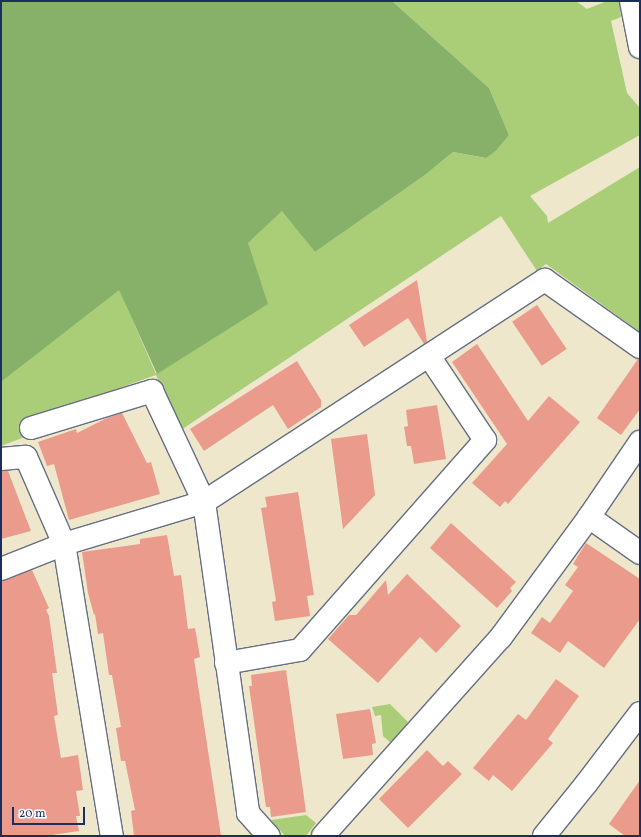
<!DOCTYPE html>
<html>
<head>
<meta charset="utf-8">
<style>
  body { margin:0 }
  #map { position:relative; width:641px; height:837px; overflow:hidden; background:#efe7cc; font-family:Vollkorn,serif }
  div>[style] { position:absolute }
  .green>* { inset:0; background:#aace78 }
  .forest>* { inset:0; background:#87b168 }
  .building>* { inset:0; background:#ea9b8c; transform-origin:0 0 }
  .roads { filter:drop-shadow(1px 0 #656f84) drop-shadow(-1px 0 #656f84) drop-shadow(0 1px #656f84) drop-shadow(0 -1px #656f84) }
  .minor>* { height:22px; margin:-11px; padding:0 11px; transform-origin:11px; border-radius:11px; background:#fff }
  span { translate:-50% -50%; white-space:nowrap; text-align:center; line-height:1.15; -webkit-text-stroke:4px #fff; paint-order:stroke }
  .frame { position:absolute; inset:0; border:2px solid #1b2f5e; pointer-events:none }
  .scale { position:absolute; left:12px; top:807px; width:73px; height:18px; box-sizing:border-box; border:2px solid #1b2f5e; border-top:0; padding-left:5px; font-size:12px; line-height:14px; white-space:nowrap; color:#1b2f5e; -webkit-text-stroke:3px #fff; paint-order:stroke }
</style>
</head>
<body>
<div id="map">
  <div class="green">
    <i style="clip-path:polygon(392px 1px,576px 1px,587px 9px,607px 1px,620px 1px,621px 17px,611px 21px,627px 93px,640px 108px,640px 135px,530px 196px,547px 216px,548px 223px,640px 167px,640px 332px,546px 264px,537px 271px,501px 216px,178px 432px,156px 375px,25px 422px,30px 435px,1px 446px,1px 382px,119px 289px,156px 374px,247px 243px,283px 210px,315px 252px,425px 175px,453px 152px,485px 158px,496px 151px,509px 135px,489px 88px)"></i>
    <i style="clip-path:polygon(390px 704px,408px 722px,391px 743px,383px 736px,381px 715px,375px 716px,372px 707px)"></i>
    <i style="clip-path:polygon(306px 815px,316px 823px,306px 836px,285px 836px,271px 820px)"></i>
  </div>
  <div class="forest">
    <i style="clip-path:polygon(1px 1px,392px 1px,489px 88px,509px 135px,496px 151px,486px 158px,453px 152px,425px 175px,315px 252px,282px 211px,248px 243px,268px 304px,157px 374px,119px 290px,1px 382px)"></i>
  </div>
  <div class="building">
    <i style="clip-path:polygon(417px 280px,427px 342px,424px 344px,408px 318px,364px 347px,349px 325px)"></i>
    <i style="left:537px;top:305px;width:53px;height:30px;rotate:56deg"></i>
    <i style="clip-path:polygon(477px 344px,528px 421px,549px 396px,580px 422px,508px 504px,505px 501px,500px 507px,472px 483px,507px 444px,452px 362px)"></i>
    <i style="clip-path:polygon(638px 359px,640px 359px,640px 409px,621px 435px,597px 418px)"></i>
    <i style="clip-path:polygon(297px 361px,321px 400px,321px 407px,288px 429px,273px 405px,204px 451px,190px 429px)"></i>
    <i style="clip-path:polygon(437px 405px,446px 459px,414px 464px,411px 446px,407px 446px,404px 427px,408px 426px,406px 410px)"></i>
    <i style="clip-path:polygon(122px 413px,147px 463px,151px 462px,160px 494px,69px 520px,54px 464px,47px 466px,38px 442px,76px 429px,77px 433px,107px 418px)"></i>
    <i style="clip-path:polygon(367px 434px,375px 495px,343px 529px,331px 439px)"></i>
    <i style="clip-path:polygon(1px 471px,8px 471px,31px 531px,1px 539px)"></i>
    <i style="clip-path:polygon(298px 492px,314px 595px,307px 596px,310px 616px,275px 621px,272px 602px,276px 601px,261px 508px,267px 507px,265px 497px)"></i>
    <i style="clip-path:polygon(451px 523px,516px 582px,510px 588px,512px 591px,497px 608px,430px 548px)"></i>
    <i style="clip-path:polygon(167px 535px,174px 576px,181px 575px,188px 629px,195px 628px,200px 657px,194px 659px,221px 836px,134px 836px,131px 811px,135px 810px,125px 761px,121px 761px,116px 728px,121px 727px,112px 675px,109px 675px,103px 633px,98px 634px,95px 614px,94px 615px,88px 593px,82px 552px,140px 544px,140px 539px)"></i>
    <i style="clip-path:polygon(586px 543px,640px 579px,640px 619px,604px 668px,568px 641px,560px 653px,531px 633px,542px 617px,550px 623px,573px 591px,565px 585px,578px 567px,573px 564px)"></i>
    <i style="clip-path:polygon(32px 570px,49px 608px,46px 610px,49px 616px,57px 673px,52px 673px,58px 715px,54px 716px,61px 758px,78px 755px,83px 790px,76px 791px,80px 816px,76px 816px,79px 831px,45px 836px,1px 836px,1px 581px)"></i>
    <i style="clip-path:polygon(407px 574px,461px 626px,436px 653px,420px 637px,378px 683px,328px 639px,349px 615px,356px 615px,386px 580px,388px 595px)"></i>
    <i style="clip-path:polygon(286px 670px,306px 812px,271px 817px,270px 807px,266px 807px,249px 686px,252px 686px,251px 675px)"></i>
    <i style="clip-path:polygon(556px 679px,579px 696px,548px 739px,553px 743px,512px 791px,493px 775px,489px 781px,473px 768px,518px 714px,526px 720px)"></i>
    <i style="clip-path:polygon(370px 709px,376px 743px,372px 744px,373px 755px,343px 759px,336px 714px)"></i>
    <i style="clip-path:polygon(427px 750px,443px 766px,448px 761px,462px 774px,408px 828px,379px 799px)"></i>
    <i style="clip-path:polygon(640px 780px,640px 836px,625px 836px,609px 824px)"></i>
  </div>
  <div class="roads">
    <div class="minor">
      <i style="left:631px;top:1px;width:47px;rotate:78.9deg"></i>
      <i style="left:31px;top:428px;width:127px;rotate:-17deg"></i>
      <i style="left:152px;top:391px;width:123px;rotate:64.9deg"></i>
      <i style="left:204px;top:502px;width:314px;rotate:81.9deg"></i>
      <i style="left:248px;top:813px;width:31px;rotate:48deg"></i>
      <i style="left:1px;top:459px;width:25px;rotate:-5deg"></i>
      <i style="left:26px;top:457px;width:95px;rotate:66.4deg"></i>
      <i style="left:64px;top:544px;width:296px;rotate:80.7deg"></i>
      <i style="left:589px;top:517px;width:62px;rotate:35.2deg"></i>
      <i style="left:1px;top:569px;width:68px;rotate:-21.6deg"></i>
      <i style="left:64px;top:544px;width:146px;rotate:-16.7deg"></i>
      <i style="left:204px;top:502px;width:407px;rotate:-33.1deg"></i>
      <i style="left:545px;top:280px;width:116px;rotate:35.2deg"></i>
      <i style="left:226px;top:663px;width:75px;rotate:-10deg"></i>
      <i style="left:300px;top:650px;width:280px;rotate:-48.6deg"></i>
      <i style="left:485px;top:440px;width:101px;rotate:-123.7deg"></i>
      <i style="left:323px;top:836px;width:267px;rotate:-48.2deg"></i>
      <i style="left:501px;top:637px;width:149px;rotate:-53.7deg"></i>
      <i style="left:589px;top:517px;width:91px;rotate:-55.8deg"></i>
      <i style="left:544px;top:836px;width:67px;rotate:-51.1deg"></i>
      <i style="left:586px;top:784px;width:89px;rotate:-52.7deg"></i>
    </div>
  </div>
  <div class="frame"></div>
  <div class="scale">20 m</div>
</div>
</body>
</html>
